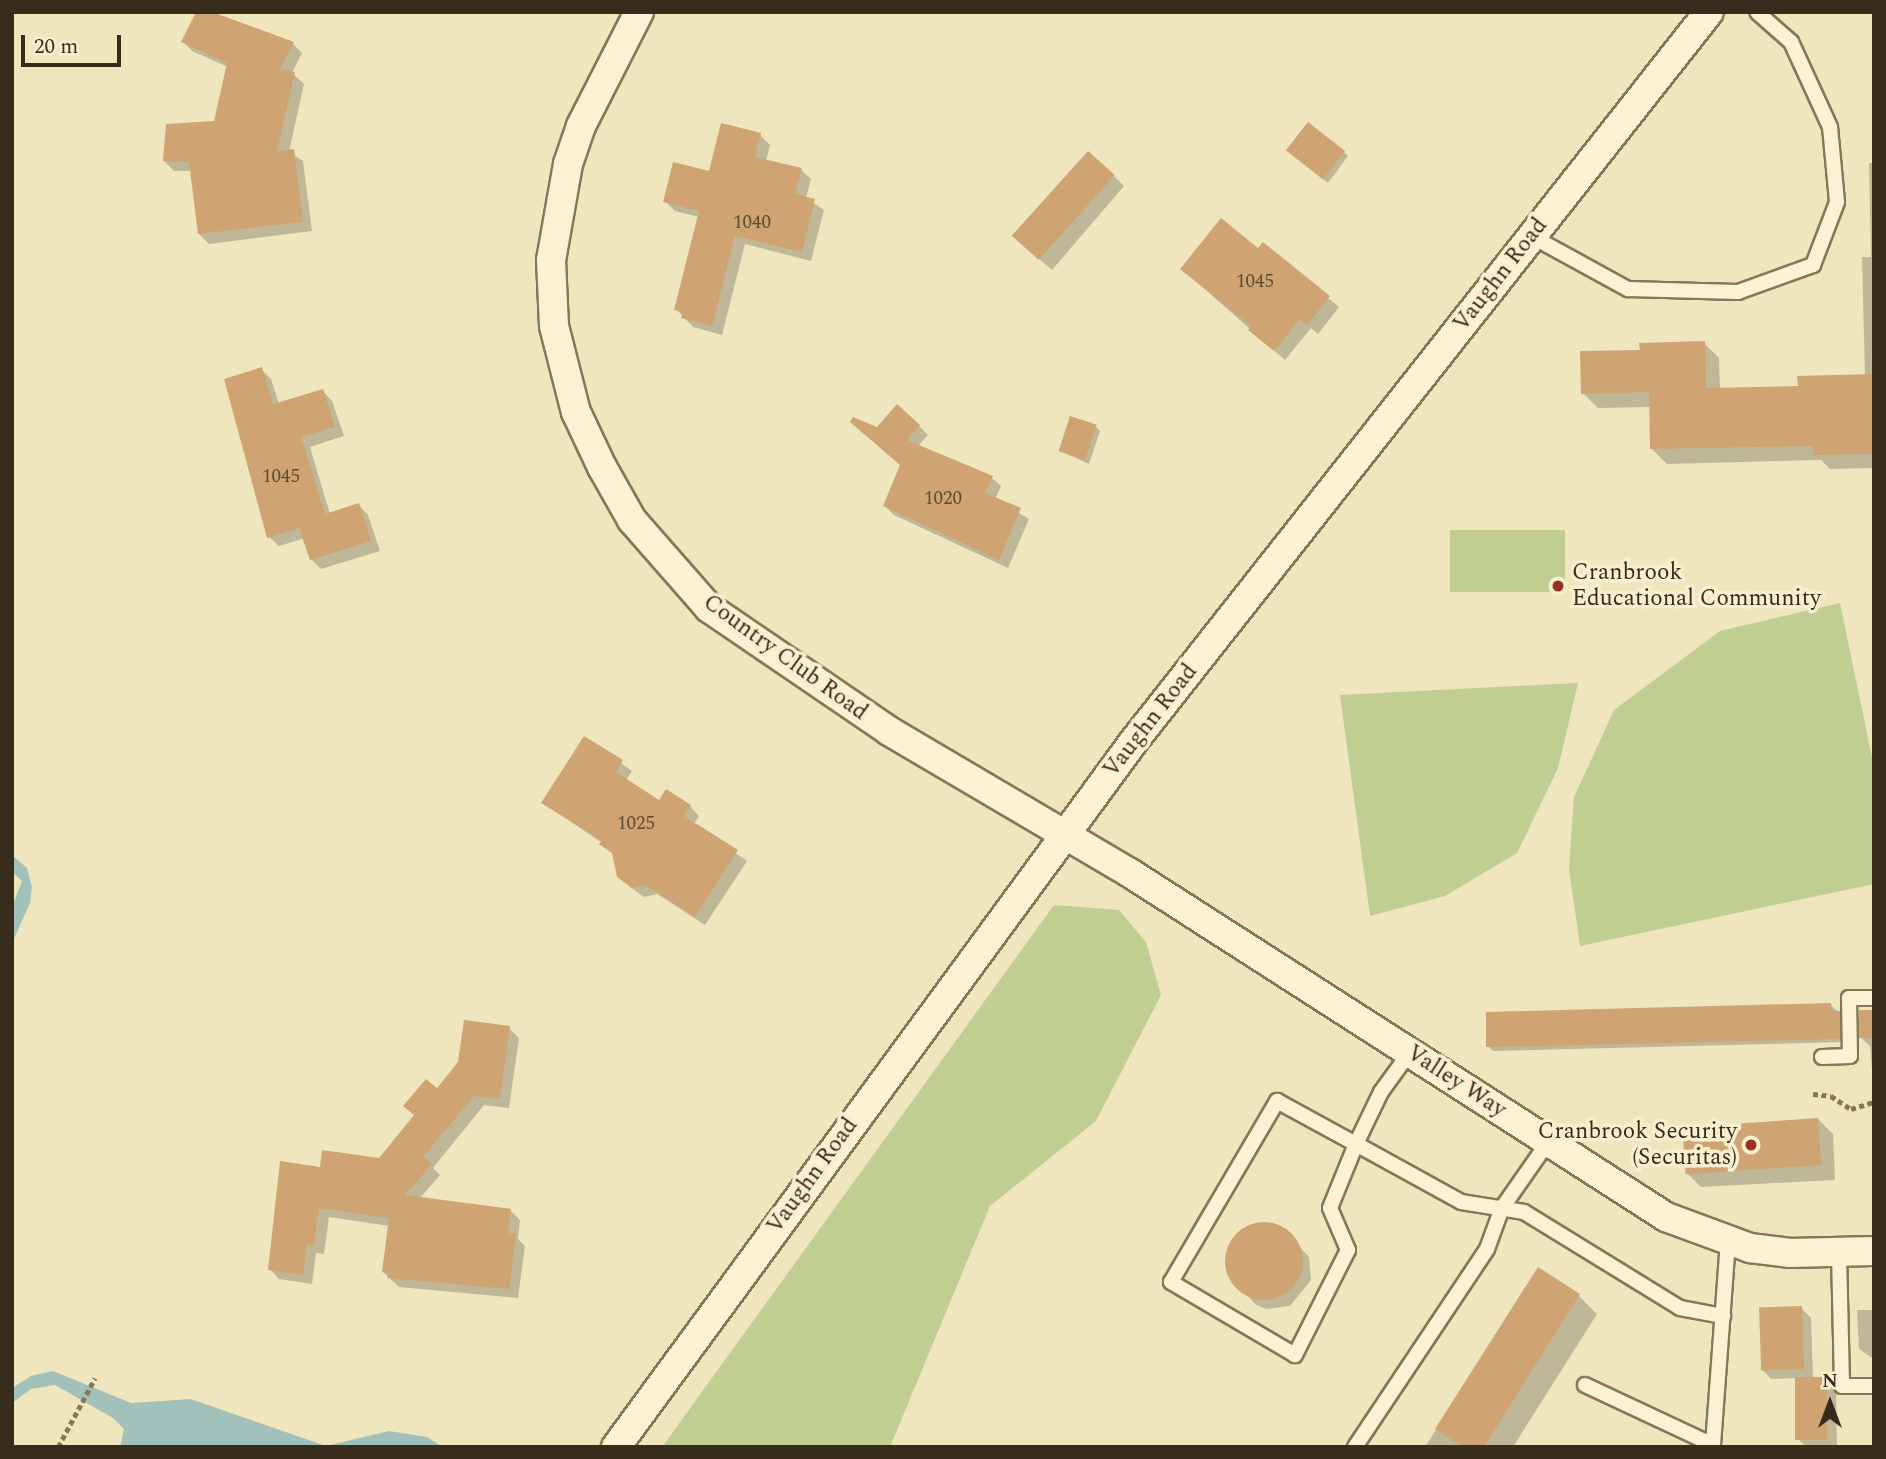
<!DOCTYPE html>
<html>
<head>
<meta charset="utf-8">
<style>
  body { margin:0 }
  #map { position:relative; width:1886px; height:1459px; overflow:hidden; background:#efe6be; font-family:Spectral,serif }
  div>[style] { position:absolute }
  .green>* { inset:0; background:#c0ce92; transform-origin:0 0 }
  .water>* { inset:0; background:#a2c1bb }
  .shadow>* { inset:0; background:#0003 }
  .building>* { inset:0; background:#cfa372; transform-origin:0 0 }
  .round { border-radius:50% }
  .path>* { height:4.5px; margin-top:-2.25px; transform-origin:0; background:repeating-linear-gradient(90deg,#887656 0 5px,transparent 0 8.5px) }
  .roads { filter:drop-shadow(2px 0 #887656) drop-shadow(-2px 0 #887656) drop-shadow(0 2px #887656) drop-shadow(0 -2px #887656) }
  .lane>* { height:14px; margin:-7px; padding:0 7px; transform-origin:7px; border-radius:7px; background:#faf2d2 }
  .street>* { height:28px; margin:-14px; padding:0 14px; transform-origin:14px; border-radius:14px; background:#faf2d2 }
  .dots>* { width:19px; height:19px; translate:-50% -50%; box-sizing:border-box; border:4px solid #f7efce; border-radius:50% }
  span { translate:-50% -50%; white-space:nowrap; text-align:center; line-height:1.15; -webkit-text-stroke:7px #f7efce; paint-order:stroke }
  .number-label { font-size:19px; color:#5d4a32 }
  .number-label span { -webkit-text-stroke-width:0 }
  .street-label { font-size:23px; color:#372c1c }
  .poi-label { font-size:23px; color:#372c1c }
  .left { translate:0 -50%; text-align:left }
  .right { translate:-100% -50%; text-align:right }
  .frame { position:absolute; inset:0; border:14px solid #372c1c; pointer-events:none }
  .north { position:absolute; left:1795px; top:1368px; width:70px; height:70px; -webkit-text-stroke:5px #f7efce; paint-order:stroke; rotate:0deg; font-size:19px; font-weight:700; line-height:28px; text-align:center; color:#372c1c }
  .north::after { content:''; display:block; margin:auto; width:24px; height:32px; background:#372c1c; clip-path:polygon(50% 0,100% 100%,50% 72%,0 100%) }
  .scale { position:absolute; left:21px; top:35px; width:100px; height:32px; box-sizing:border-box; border:4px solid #372c1c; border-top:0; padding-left:9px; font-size:21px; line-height:24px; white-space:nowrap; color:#372c1c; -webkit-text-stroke:5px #f7efce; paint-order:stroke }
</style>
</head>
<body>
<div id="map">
  <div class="green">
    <i style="left:1450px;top:530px;width:115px;height:62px"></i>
    <i style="clip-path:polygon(1840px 603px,1874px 767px,1874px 884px,1580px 946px,1569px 869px,1574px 797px,1614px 710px,1720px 631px)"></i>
    <i style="clip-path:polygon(1578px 683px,1558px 768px,1517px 853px,1445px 896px,1370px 916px,1340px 695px)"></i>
    <i style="clip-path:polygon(1054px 905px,1119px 910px,1146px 942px,1161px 995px,1096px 1121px,990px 1206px,890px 1447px,662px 1447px)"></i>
  </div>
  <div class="water">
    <i style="clip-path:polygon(12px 855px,27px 868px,32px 887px,30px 903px,12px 943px,12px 907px,22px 881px,12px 872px)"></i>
    <i style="clip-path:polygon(53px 1371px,131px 1403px,191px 1399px,326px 1446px,389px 1431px,427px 1437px,443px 1447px,120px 1447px,124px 1429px,113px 1418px,55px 1385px,31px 1389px,12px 1403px,12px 1388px,31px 1376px)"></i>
  </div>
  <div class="shadow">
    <i style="clip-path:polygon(183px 41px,293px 44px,302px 53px,292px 73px,304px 84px,289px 152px,303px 161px,312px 231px,209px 244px,199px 234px,192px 171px,174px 171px,164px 161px,216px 123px,228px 67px,192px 51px)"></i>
    <i style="clip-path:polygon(760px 135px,770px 145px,766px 161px,801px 170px,811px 179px,806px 198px,824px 210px,811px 261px,745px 244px,722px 335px,693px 327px,676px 309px,699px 217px,675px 211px,665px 201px)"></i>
    <i style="clip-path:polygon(1344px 152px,1348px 156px,1328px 183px,1292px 155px)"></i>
    <i style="clip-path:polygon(1869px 163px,1874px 163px,1874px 468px,1830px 469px,1821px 460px,1667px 464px,1652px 449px,1651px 407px,1598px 408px,1583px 393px,1642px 352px,1704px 343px,1719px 358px,1720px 389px,1799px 387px,1865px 376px,1862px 257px,1871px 257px)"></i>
    <i style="clip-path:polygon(1114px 176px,1124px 186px,1052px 270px,1026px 248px)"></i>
    <i style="clip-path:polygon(1263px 245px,1339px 307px,1318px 334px,1311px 328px,1285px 360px,1182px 269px,1258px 250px)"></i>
    <i style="clip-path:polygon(261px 369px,271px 379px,279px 404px,323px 391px,332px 401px,344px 436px,310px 447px,330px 514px,359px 505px,368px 515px,380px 551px,321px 569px,311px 559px,305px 538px,279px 546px,269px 537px)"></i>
    <i style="clip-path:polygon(919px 426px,928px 435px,918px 446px,992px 478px,1001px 486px,995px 499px,1029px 519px,1008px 568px,894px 515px,885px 506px,902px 466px,878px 429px)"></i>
    <i style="clip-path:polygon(1096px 427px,1100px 431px,1089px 464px,1060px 451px)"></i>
    <i style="clip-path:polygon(585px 738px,632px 771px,626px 780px,660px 802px,690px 806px,699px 816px,694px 824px,747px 861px,705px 925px,657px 894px,644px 897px,629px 886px,619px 876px,615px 856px,602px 843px,544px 803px)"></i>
    <i style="clip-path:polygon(1831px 1005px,1843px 1017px,1844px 1042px,1493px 1051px,1488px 1046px)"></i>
    <i style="clip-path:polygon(1874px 1012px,1874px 1096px,1870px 1046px,1861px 1038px)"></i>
    <i style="clip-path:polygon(509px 1028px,519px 1038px,509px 1108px,484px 1105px,433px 1168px,440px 1175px,420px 1198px,511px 1211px,520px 1220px,518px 1239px,525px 1246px,518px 1298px,399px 1287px,383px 1272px,390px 1226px,329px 1217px,324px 1254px,316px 1253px,312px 1284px,279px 1279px,270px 1269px,321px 1169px,380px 1160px,415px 1116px,405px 1106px,437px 1090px)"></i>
    <i style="clip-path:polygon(1818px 1119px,1833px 1134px,1835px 1180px,1701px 1187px,1686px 1172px)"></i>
    <i style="clip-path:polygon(1272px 1225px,1283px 1229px,1309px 1257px,1311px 1280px,1290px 1306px,1266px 1309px,1256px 1305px,1229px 1276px,1227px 1253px,1249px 1227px)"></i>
    <i style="clip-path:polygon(1538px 1270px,1579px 1296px,1597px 1314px,1513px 1447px,1425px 1447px)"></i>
    <i style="clip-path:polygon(1801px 1308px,1811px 1318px,1813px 1379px,1826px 1379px,1836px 1388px,1837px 1447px,1806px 1447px,1798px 1439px,1797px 1378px,1771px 1379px,1762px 1369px)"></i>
    <i style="clip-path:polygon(1857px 1310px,1874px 1310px,1874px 1359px,1859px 1349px)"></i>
  </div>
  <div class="building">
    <i style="clip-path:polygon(196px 12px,212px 12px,294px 42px,280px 69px,295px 72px,277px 151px,294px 149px,303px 222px,198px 234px,189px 162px,163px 161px,166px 124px,214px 121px,227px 63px,181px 42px)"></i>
    <i style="left:1308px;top:122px;width:47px;height:36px;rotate:38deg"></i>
    <i style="clip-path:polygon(721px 123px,761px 133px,755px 157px,802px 168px,795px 194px,815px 199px,802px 252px,735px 236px,712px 326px,681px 318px,683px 312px,674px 310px,699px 211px,663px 202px,673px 162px,709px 171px)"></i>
    <i style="left:1088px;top:151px;width:36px;height:114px;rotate:42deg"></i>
    <i style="clip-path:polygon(1221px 218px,1258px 248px,1263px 242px,1330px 296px,1307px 325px,1300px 319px,1274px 351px,1248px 330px,1251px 326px,1180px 269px)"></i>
    <i style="clip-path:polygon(1705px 341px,1706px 388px,1798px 386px,1797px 376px,1874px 374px,1874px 454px,1813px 455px,1813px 446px,1650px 449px,1649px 392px,1581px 394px,1580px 351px,1640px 350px,1639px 343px)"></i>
    <i style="clip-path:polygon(262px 367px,273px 404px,323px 389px,335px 427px,301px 437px,325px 514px,359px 503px,371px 541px,310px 560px,299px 528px,267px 538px,224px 379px)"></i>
    <i style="clip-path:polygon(897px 404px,920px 425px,907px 440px,993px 476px,985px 493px,1021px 508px,999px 560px,883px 506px,900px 465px,850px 422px,853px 417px,877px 427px)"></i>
    <i style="left:1070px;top:416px;width:28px;height:37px;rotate:18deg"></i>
    <i style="clip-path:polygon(584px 736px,623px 760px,616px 772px,659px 800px,666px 789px,691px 805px,684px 816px,738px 850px,695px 917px,646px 885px,632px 888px,617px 877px,612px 853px,599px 844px,602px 841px,541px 803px)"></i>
    <i style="clip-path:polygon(1831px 1003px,1832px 1011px,1840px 1011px,1840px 1039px,1486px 1047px,1486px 1012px)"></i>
    <i style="left:1859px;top:1010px;width:15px;height:28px"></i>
    <i style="clip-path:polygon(464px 1020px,510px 1026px,500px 1099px,474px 1096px,423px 1157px,432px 1164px,405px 1195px,511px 1209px,508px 1233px,516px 1234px,509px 1289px,387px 1278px,388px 1273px,382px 1272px,389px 1218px,319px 1208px,314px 1246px,307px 1244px,303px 1275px,268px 1270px,280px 1161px,320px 1167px,322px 1150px,379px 1158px,414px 1115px,403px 1106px,426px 1079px,437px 1088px,458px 1062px)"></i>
    <i style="left:1818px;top:1118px;width:47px;height:136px;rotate:86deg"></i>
    <i class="round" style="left:1225px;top:1222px;width:78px;height:78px"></i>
    <i style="clip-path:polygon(1538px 1267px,1580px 1294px,1484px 1447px,1463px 1447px,1435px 1429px)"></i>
    <i style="left:1802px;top:1306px;width:63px;height:43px;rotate:88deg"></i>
    <i style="left:1795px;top:1377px;width:32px;height:63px"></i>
  </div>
  <div class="path">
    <i style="left:1813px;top:1094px;width:18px;rotate:6deg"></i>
    <i style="left:1831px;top:1096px;width:24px;rotate:33deg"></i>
    <i style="left:1851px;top:1109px;width:24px;rotate:-17deg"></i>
    <i style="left:58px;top:1447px;width:78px;rotate:-61.8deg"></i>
  </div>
  <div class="roads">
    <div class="lane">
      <i style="left:1531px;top:236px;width:111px;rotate:28.7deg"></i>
      <i style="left:1628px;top:289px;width:110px;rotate:1.6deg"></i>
      <i style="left:1738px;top:292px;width:80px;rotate:-19.8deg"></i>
      <i style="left:1813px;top:265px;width:67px;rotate:-69.1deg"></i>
      <i style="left:1837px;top:202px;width:75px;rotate:-95.3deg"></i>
      <i style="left:1830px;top:127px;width:94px;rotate:-114.6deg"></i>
      <i style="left:1791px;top:42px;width:45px;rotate:-138.6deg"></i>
      <i style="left:1410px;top:1052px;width:49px;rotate:125.9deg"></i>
      <i style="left:1381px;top:1092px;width:58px;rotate:115.7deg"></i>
      <i style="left:1356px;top:1144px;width:69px;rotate:112.1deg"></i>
      <i style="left:1330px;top:1208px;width:46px;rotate:66.8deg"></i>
      <i style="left:1348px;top:1250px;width:118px;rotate:116.8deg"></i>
      <i style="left:1295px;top:1355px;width:144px;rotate:-149.5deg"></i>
      <i style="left:1171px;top:1282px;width:210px;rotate:-59.6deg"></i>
      <i style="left:1277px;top:1101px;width:90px;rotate:28.6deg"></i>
      <i style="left:1356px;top:1144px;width:120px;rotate:28.9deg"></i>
      <i style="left:1461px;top:1202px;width:64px;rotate:9deg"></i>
      <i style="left:1524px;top:1212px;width:183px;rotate:31.6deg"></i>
      <i style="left:1680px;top:1308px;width:44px;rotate:10.5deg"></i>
      <i style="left:1822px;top:1057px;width:28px;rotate:-2deg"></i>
      <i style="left:1850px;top:1056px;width:58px;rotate:-91deg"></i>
      <i style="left:1849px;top:998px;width:25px"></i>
      <i style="left:1839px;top:1252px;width:134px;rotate:88.7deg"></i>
      <i style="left:1842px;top:1386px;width:32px"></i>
      <i style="left:1585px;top:1385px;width:141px;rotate:25.1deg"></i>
      <i style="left:1713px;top:1445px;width:204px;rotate:-85.8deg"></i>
      <i style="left:1355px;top:1447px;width:238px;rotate:-56.3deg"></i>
      <i style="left:1487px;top:1249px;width:44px;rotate:-69.9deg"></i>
      <i style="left:1502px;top:1208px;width:80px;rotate:-55.1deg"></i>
    </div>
    <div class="street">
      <i style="left:639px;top:12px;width:128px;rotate:117deg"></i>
      <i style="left:581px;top:126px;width:40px;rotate:108.9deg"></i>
      <i style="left:568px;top:164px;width:97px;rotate:100deg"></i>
      <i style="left:551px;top:260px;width:66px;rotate:87.4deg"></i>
      <i style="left:554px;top:326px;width:89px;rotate:75.7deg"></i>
      <i style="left:576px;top:412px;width:61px;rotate:64.7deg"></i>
      <i style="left:602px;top:467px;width:61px;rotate:60.5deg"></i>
      <i style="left:632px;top:520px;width:117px;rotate:48.8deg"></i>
      <i style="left:709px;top:608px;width:218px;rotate:34.3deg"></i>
      <i style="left:889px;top:731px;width:280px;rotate:30.5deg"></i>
      <i style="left:1130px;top:873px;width:637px;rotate:32.69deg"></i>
      <i style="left:1666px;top:1217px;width:90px;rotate:20.3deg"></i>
      <i style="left:1750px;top:1248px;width:39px;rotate:7deg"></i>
      <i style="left:1789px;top:1253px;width:85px;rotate:-1.3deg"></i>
      <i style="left:616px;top:1447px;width:876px;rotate:-53.73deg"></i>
      <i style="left:1134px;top:741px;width:928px;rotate:-51.74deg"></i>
    </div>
  </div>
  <div class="dots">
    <i style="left:1558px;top:586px;background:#9a3024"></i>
    <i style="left:1751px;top:1145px;background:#9a3024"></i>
  </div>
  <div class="number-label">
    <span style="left:752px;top:223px">1040</span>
    <span style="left:1255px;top:282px">1045</span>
    <span style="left:281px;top:477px">1045</span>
    <span style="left:943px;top:499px">1020</span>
    <span style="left:636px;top:824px">1025</span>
  </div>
  <div class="street-label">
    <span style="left:1501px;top:275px;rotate:-52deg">Vaughn Road</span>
    <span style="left:785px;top:658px;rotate:36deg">Country Club Road</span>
    <span style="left:1151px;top:721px;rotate:-52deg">Vaughn Road</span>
    <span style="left:1456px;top:1082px;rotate:33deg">Valley Way</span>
    <span style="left:813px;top:1176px;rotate:-54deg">Vaughn Road</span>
  </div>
  <div class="poi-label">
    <span class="left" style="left:1572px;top:586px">Cranbrook<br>Educational Community</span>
    <span class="right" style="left:1737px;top:1145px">Cranbrook Security<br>(Securitas)</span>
  </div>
  <div class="frame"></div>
  <div class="north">N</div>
  <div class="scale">20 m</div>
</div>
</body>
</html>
